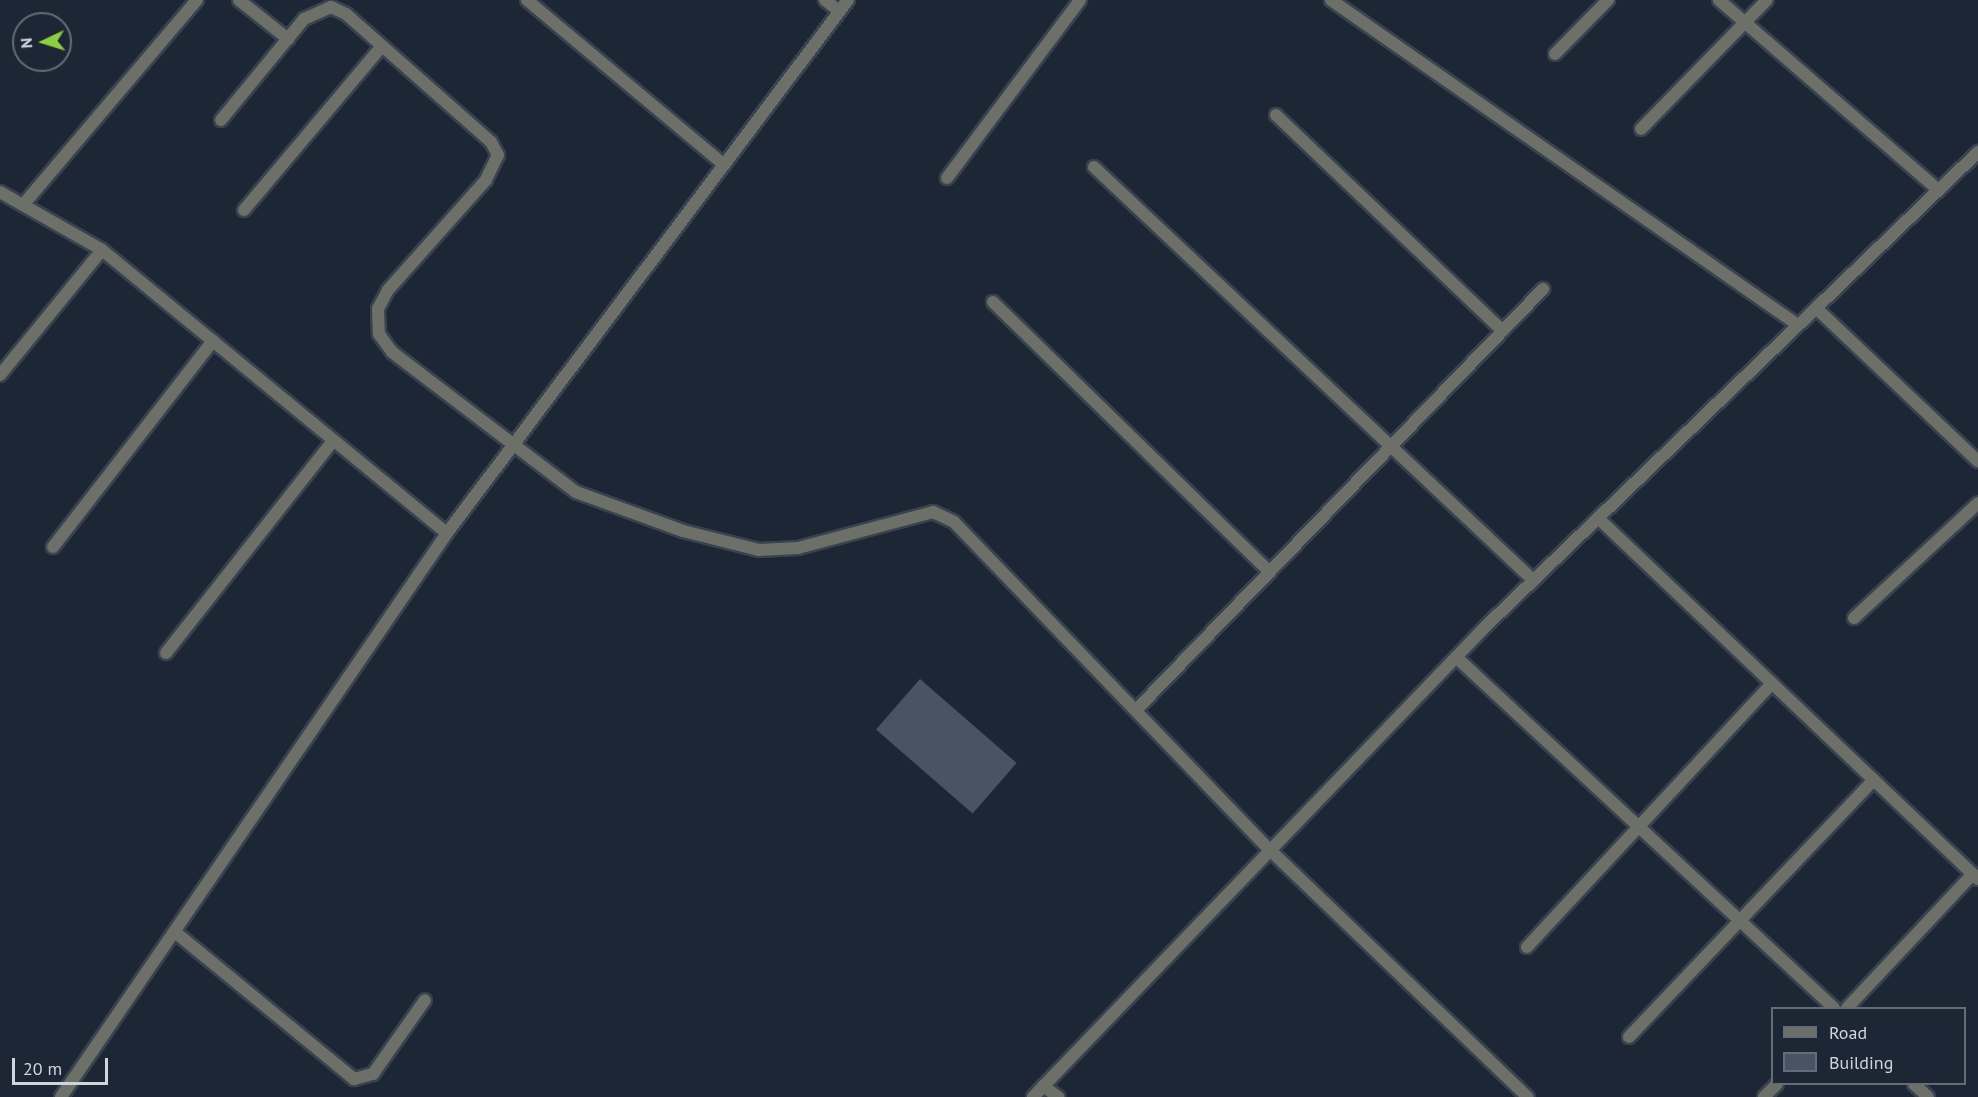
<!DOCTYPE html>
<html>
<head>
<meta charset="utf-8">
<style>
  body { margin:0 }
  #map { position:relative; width:1978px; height:1097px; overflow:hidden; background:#1d2634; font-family:"PT Sans",sans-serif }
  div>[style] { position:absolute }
  .building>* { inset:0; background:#495363; transform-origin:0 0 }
  .roads { filter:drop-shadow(2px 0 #39424f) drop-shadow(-2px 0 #39424f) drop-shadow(0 2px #39424f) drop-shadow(0 -2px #39424f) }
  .street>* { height:12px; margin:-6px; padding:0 6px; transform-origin:6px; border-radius:6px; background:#6c7068 }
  span { translate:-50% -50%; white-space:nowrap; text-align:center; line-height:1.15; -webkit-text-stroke:6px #1d2634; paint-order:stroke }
  .legend { position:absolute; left:1771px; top:1007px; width:195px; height:78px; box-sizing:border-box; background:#1d2634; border:2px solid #646c78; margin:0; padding:8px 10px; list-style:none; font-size:18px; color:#cfd5df }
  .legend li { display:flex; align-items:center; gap:12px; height:30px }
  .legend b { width:30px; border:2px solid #646c78 }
  .north { position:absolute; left:12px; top:12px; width:60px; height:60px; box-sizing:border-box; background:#1d2634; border:2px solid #646c78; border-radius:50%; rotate:266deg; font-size:16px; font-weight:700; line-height:24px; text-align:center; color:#cfd5df }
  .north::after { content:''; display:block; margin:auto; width:21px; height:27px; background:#8cce45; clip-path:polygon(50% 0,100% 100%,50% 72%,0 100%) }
  .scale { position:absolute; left:12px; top:1058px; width:96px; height:27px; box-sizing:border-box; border:3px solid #cfd5df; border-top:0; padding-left:8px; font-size:18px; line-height:21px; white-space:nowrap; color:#cfd5df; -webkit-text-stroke:4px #1d2634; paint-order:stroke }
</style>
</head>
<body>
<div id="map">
  <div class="building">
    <i style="left:920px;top:679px;width:128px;height:67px;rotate:41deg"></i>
  </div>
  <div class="roads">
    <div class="street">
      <i style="left:239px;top:0;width:63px;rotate:38.5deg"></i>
      <i style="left:527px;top:0;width:257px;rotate:39.9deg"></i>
      <i style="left:825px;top:0;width:18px;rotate:38deg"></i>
      <i style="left:1331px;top:0;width:569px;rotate:34.84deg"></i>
      <i style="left:1719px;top:0;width:290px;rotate:40.9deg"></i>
      <i style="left:1555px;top:54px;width:76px;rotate:-45.5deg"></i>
      <i style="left:1276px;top:115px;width:313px;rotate:43.6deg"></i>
      <i style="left:221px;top:120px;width:131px;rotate:-50.6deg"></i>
      <i style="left:304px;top:19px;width:30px;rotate:-24deg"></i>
      <i style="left:331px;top:7px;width:17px;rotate:25deg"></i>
      <i style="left:346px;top:14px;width:193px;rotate:41.4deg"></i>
      <i style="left:491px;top:142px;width:15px;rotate:62deg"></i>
      <i style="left:498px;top:155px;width:28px;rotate:116deg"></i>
      <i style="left:486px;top:180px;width:147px;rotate:131.7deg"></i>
      <i style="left:388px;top:290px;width:21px;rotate:118deg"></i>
      <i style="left:378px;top:309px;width:25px;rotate:88deg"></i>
      <i style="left:379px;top:334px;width:22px;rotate:54deg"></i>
      <i style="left:392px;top:352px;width:231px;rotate:37.3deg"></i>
      <i style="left:576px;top:492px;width:114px;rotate:20deg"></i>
      <i style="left:683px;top:531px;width:78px;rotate:14deg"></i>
      <i style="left:759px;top:550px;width:39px;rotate:-3deg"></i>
      <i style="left:798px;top:548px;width:140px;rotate:-14.9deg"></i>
      <i style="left:933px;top:512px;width:23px;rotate:25deg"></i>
      <i style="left:954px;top:522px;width:455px;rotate:46.1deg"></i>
      <i style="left:1270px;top:850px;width:357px;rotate:43.8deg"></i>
      <i style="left:1641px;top:129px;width:180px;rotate:-45.7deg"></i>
      <i style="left:1094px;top:167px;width:603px;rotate:43.25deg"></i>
      <i style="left:947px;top:178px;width:222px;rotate:-53.2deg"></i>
      <i style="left:0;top:192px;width:117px;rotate:29.6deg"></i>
      <i style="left:102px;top:250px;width:446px;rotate:39.4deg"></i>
      <i style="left:23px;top:205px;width:269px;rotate:-49.7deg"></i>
      <i style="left:244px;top:210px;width:214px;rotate:-49.9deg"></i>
      <i style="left:993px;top:302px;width:387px;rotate:44.3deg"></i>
      <i style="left:1816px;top:308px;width:223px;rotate:43.4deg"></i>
      <i style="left:0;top:375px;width:161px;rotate:-50.8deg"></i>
      <i style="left:1598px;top:518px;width:524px;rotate:43.53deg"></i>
      <i style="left:53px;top:547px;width:261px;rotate:-52.2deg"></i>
      <i style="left:1854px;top:618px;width:169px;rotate:-42.8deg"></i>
      <i style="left:166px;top:653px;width:268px;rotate:-51.8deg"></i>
      <i style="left:1456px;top:657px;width:516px;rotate:42.88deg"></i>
      <i style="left:1138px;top:708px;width:583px;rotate:-45.97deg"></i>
      <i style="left:175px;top:932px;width:232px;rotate:39.4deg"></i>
      <i style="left:354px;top:1079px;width:20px;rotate:-15deg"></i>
      <i style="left:373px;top:1074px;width:90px;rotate:-54.9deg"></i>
      <i style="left:1527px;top:947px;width:360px;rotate:-47.1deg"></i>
      <i style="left:1847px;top:1008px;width:184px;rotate:-46.8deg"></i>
      <i style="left:1629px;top:1037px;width:355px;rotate:-46.4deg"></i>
      <i style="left:1914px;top:1084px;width:19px;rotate:43deg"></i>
      <i style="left:1043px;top:1086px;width:19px;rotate:36deg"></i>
      <i style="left:61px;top:1097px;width:683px;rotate:-55.61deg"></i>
      <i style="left:447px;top:533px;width:667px;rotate:-53.04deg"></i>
      <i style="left:1033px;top:1097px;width:652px;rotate:-46.12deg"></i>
      <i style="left:1485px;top:627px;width:685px;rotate:-43.93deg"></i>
      <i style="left:1764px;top:1097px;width:18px;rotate:-45deg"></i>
    </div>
  </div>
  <ul class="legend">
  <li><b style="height:8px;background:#6c7068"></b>Road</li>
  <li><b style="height:16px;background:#495363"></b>Building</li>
  </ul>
  <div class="north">N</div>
  <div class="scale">20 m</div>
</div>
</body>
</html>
